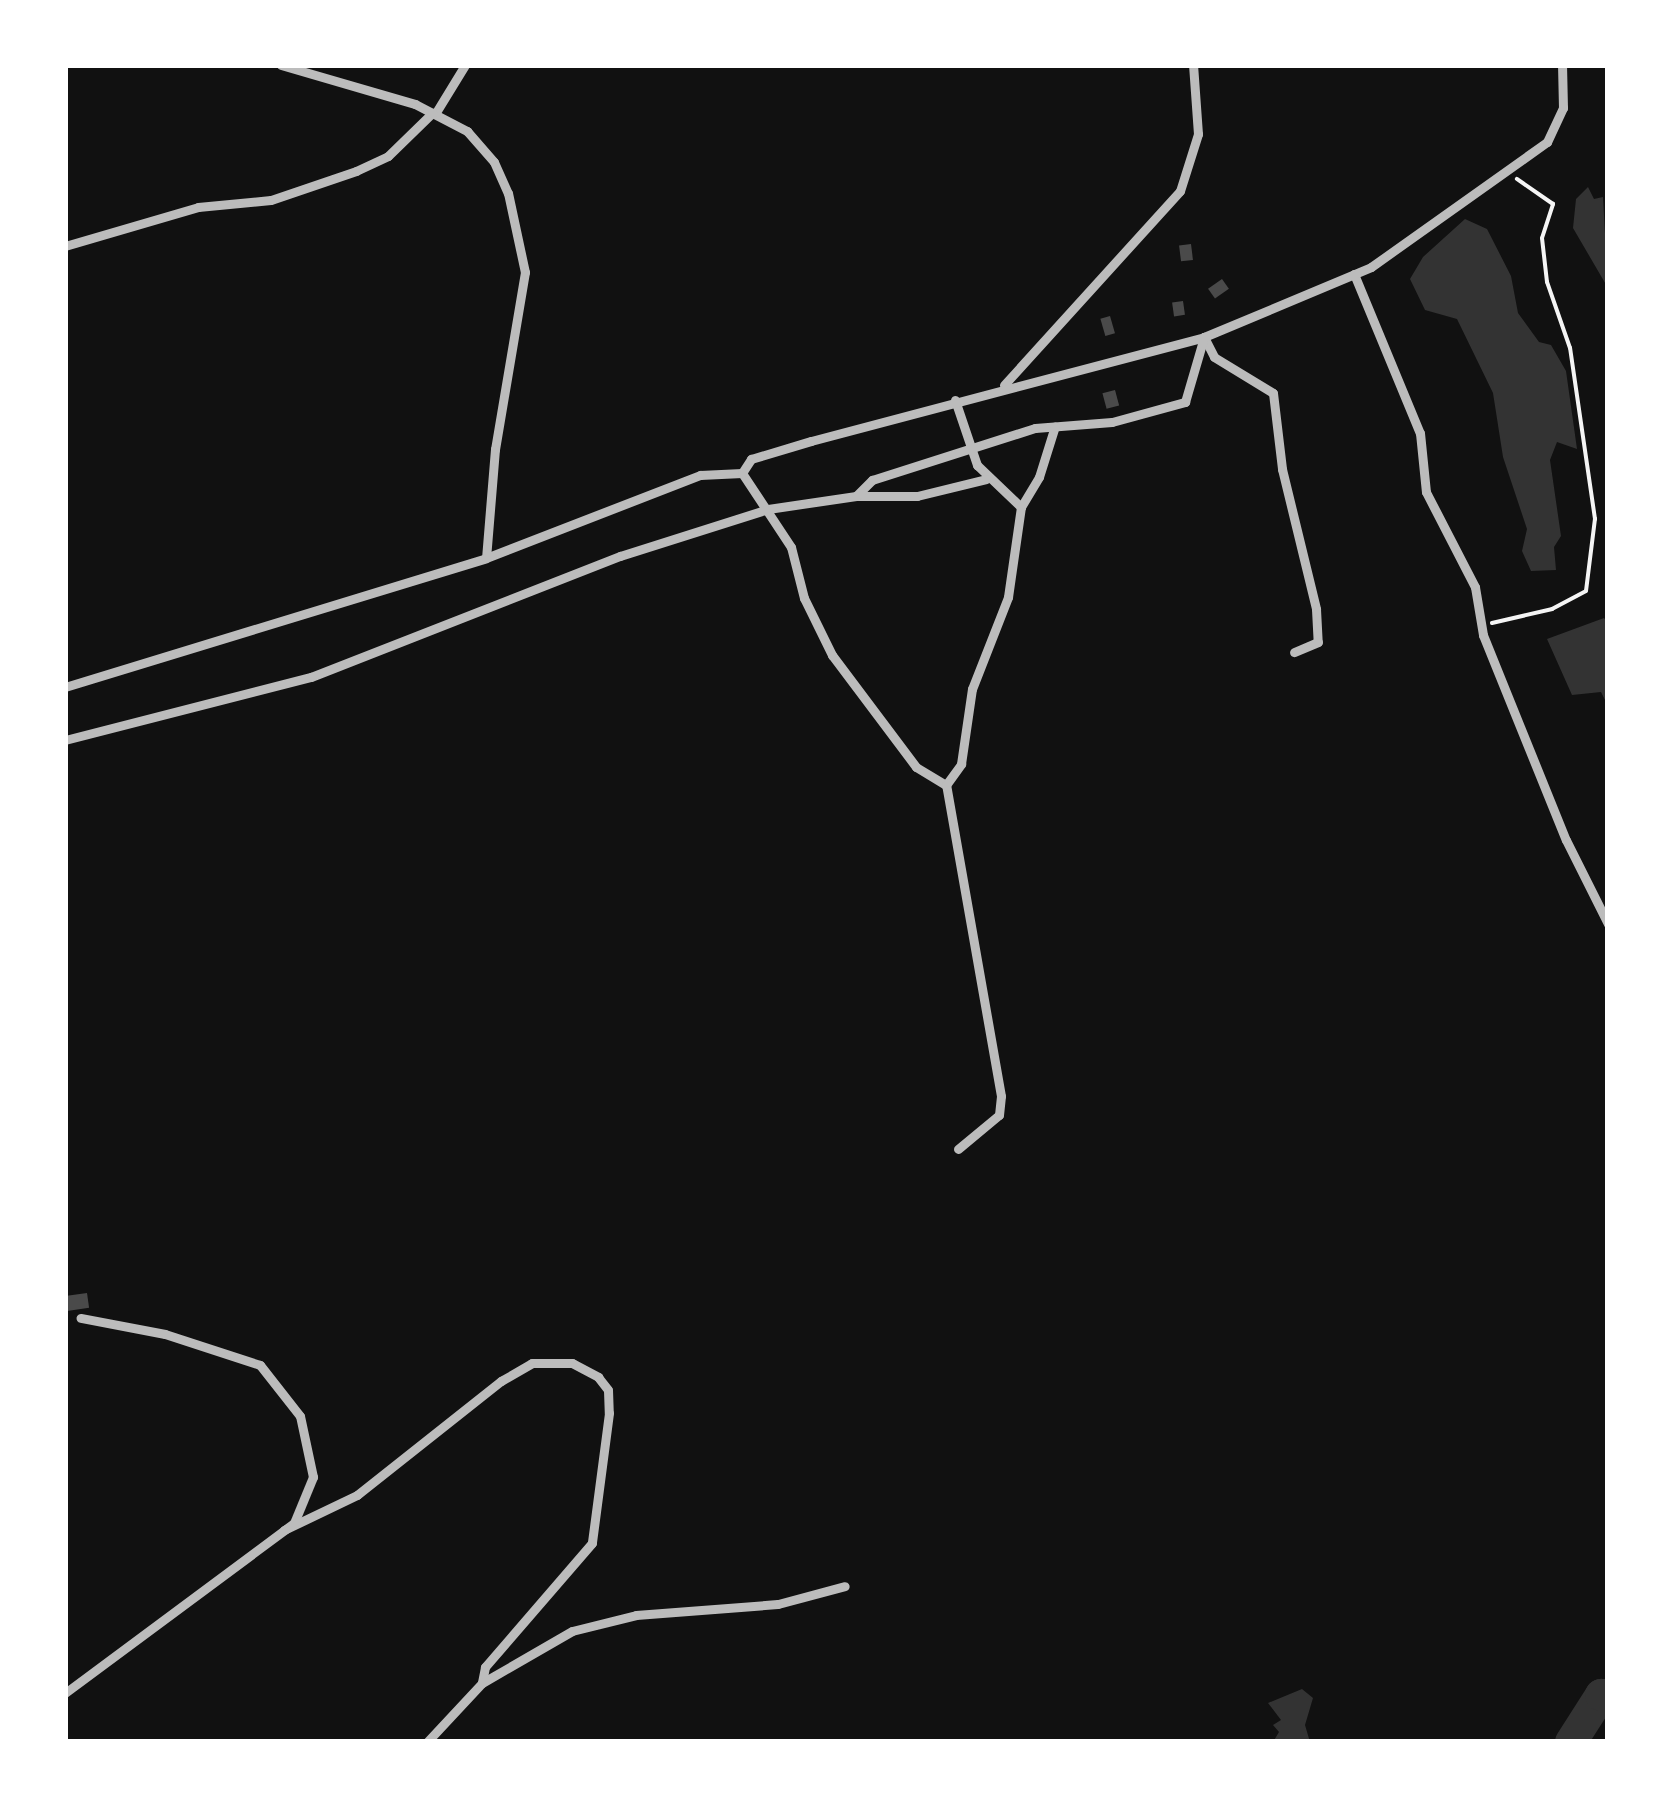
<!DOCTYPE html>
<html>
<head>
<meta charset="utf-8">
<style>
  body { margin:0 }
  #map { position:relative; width:1673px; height:1807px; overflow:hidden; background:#111; font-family:Inter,sans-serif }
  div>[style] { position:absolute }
  .water>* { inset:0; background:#333 }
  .river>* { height:32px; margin:-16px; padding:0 16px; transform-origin:16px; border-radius:16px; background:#333 }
  .building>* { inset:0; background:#4a4a4a; transform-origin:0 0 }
  .path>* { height:4px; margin:-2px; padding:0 2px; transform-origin:2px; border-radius:2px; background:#f5f5f5 }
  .minor>* { height:9px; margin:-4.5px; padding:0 4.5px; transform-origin:4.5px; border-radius:4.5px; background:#bcbcbc }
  span { translate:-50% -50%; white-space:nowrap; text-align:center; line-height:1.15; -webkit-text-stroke:8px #fff; paint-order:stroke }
  .frame { position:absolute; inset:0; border:68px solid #fff; pointer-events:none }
</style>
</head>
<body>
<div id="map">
  <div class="water">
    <i style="clip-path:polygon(1588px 187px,1594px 199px,1603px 197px,1608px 288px,1573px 228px,1576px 199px)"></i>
    <i style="clip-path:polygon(1465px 219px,1487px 229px,1511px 276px,1518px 313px,1539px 342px,1551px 345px,1566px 371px,1577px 449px,1557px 442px,1550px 460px,1561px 536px,1554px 547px,1556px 570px,1531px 571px,1522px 551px,1527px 529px,1503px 457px,1493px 393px,1457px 319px,1425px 310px,1410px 279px,1423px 257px)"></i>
    <i style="clip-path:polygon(1604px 618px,1608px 623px,1608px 706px,1601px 692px,1572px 695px,1547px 639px)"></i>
    <i style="clip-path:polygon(1302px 1689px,1313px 1698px,1305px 1725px,1310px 1742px,1273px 1742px,1279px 1732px,1273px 1725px,1281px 1720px,1268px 1703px)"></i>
  </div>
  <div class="river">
    <i style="left:1571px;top:1742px;width:56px;rotate:-57.4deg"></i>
    <i style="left:1601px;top:1695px;width:7px"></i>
  </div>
  <div class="building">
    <i style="left:1191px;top:244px;width:16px;height:12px;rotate:83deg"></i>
    <i style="left:1222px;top:279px;width:12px;height:17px;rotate:55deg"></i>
    <i style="left:1183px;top:301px;width:14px;height:11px;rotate:82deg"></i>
    <i style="left:1110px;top:316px;width:18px;height:10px;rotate:74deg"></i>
    <i style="left:1115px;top:390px;width:16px;height:13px;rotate:75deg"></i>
    <i style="left:87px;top:1293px;width:15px;height:22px;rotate:82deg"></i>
  </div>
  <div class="path">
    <i style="left:1492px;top:623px;width:62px;rotate:-13.1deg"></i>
    <i style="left:1552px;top:609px;width:38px;rotate:-28deg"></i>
    <i style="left:1586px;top:591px;width:73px;rotate:-82.9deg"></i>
    <i style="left:1595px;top:519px;width:173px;rotate:-98.3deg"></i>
    <i style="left:1570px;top:348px;width:70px;rotate:-109.2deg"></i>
    <i style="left:1547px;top:282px;width:44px;rotate:-96.5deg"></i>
    <i style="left:1542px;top:238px;width:36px;rotate:-72deg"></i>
    <i style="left:1553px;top:204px;width:44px;rotate:-145.2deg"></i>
  </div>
  <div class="minor">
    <i style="left:281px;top:65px;width:140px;rotate:16.2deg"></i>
    <i style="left:415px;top:104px;width:59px;rotate:27.4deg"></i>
    <i style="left:467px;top:131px;width:41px;rotate:48.9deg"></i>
    <i style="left:494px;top:162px;width:34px;rotate:66deg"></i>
    <i style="left:508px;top:193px;width:81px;rotate:77.9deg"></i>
    <i style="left:525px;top:272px;width:180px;rotate:99.6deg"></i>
    <i style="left:495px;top:449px;width:109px;rotate:94.7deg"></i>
    <i style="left:435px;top:114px;width:57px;rotate:-58.5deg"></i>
    <i style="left:65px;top:246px;width:139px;rotate:-16.3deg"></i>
    <i style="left:198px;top:207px;width:73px;rotate:-5.5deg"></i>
    <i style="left:271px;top:200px;width:90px;rotate:-18.8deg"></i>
    <i style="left:356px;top:171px;width:35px;rotate:-25deg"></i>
    <i style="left:388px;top:156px;width:62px;rotate:-44.3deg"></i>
    <i style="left:1354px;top:274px;width:172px;rotate:67.5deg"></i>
    <i style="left:1420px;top:433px;width:59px;rotate:84.2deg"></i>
    <i style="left:1426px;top:492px;width:107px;rotate:62.7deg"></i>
    <i style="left:1475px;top:587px;width:49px;rotate:80.5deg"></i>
    <i style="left:1483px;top:635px;width:221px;rotate:68deg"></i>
    <i style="left:1566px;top:840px;width:94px;rotate:63.4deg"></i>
    <i style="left:1204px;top:337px;width:22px;rotate:63deg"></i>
    <i style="left:1214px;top:357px;width:69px;rotate:31.4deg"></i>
    <i style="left:1273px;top:393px;width:77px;rotate:83.2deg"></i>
    <i style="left:1282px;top:469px;width:144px;rotate:76.3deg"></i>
    <i style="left:1316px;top:609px;width:33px;rotate:87deg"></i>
    <i style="left:1318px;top:642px;width:26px;rotate:157deg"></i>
    <i style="left:1004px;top:385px;width:262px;rotate:-47.8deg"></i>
    <i style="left:1180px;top:191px;width:60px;rotate:-72.5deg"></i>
    <i style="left:1198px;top:134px;width:69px;rotate:-94.1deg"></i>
    <i style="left:955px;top:400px;width:69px;rotate:71.3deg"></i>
    <i style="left:977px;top:465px;width:61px;rotate:43.7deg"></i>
    <i style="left:742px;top:473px;width:89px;rotate:56.5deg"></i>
    <i style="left:791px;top:547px;width:53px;rotate:75.7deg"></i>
    <i style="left:804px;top:598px;width:64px;rotate:63.8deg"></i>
    <i style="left:832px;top:655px;width:140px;rotate:53.1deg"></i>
    <i style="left:916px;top:767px;width:35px;rotate:31deg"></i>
    <i style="left:856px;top:496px;width:61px"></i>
    <i style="left:917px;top:496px;width:71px;rotate:-13.8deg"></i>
    <i style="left:65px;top:687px;width:440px;rotate:-17deg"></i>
    <i style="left:486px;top:558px;width:230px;rotate:-21.2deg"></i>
    <i style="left:700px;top:475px;width:42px;rotate:-2.7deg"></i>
    <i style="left:742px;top:473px;width:17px;rotate:-57deg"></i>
    <i style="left:751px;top:459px;width:63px;rotate:-16.7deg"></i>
    <i style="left:811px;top:441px;width:407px;rotate:-14.8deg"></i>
    <i style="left:1204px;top:337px;width:181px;rotate:-22.7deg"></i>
    <i style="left:1371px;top:267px;width:216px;rotate:-35.4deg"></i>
    <i style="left:1547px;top:142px;width:38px;rotate:-65deg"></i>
    <i style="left:1563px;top:108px;width:43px;rotate:-91.3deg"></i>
    <i style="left:65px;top:740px;width:254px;rotate:-14.4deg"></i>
    <i style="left:311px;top:677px;width:332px;rotate:-21.4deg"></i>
    <i style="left:620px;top:556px;width:155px;rotate:-17.6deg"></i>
    <i style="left:768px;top:509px;width:89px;rotate:-8.4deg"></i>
    <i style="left:856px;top:496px;width:23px;rotate:-45deg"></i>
    <i style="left:872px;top:480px;width:171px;rotate:-17.7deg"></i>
    <i style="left:1035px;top:428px;width:77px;rotate:-4.5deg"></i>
    <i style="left:1112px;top:422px;width:76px;rotate:-15.3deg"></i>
    <i style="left:1185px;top:402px;width:68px;rotate:-73.7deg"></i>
    <i style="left:958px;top:1149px;width:53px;rotate:-39.7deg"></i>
    <i style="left:999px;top:1115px;width:19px;rotate:-84deg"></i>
    <i style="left:1001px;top:1096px;width:316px;rotate:-100deg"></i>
    <i style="left:946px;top:785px;width:26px;rotate:-54deg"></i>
    <i style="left:961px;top:764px;width:76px;rotate:-81.7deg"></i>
    <i style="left:972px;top:689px;width:99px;rotate:-68.6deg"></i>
    <i style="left:1008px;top:597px;width:91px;rotate:-81.8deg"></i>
    <i style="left:1021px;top:507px;width:35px;rotate:-59deg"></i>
    <i style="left:1039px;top:477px;width:53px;rotate:-72.6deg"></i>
    <i style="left:284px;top:1530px;width:81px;rotate:-25.6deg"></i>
    <i style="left:357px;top:1495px;width:184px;rotate:-38.4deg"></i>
    <i style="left:501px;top:1381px;width:36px;rotate:-30deg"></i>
    <i style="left:532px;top:1363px;width:40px"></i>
    <i style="left:572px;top:1363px;width:30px;rotate:28deg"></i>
    <i style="left:598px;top:1377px;width:16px;rotate:52deg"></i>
    <i style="left:608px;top:1390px;width:23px;rotate:88deg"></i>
    <i style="left:609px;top:1413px;width:131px;rotate:97.5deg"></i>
    <i style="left:592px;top:1543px;width:164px;rotate:130.8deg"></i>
    <i style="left:485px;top:1667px;width:16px;rotate:101deg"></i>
    <i style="left:65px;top:1693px;width:285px;rotate:-36.6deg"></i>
    <i style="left:294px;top:1523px;width:50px;rotate:-67.6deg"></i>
    <i style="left:313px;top:1477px;width:62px;rotate:-102deg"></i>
    <i style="left:300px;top:1416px;width:65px;rotate:-128.1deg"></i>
    <i style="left:260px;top:1365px;width:100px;rotate:-161.9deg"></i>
    <i style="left:165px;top:1334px;width:86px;rotate:-169.2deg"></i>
    <i style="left:427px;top:1742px;width:81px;rotate:-47deg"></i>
    <i style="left:482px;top:1683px;width:104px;rotate:-30deg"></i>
    <i style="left:572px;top:1631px;width:66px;rotate:-14deg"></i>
    <i style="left:636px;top:1615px;width:142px;rotate:-4.4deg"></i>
    <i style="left:778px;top:1604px;width:69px;rotate:-15deg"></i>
  </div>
  <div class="frame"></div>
</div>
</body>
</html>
